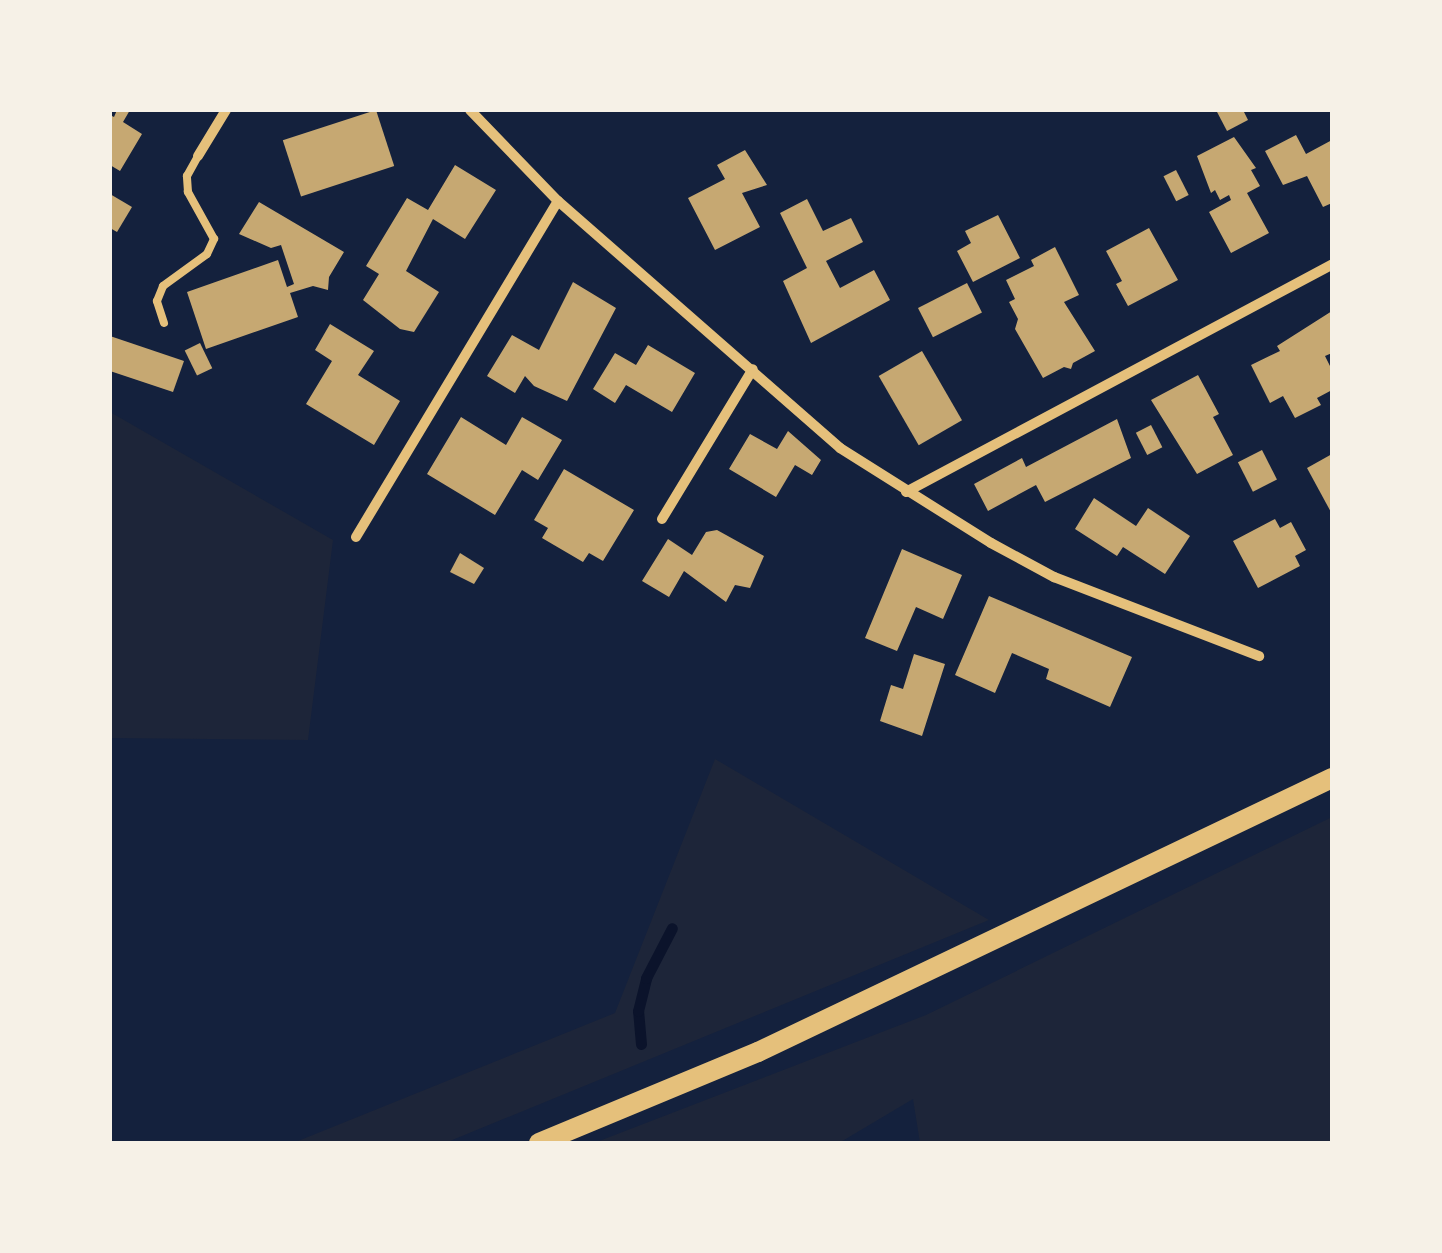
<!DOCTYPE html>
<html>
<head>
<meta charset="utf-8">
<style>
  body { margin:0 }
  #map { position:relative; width:1442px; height:1253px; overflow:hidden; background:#14213d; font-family:Overpass,sans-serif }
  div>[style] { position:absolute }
  .green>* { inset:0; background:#1d2539 }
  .stream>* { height:11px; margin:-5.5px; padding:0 5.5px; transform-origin:5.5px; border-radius:5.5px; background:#0b132b }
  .building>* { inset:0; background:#c6a872; transform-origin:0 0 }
  .service>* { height:8px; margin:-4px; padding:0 4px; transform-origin:4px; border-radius:4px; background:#e5c07b }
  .minor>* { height:10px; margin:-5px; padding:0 5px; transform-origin:5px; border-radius:5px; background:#e5c07b }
  .secondary>* { height:20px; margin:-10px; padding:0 10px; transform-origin:10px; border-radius:10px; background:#e5c07b }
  span { translate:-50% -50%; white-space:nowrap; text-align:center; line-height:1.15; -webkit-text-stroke:10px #f6f1e7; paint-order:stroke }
  .frame { position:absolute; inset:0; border:112px solid #f6f1e7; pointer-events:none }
</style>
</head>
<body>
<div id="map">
  <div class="green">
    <i style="clip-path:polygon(110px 412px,333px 540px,308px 740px,110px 738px)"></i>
    <i style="clip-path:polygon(715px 759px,989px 920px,445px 1143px,293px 1143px,615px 1013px)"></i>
    <i style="clip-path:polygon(1332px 817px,1332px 1143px,920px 1143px,913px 1099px,839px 1143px,594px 1143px,926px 1015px)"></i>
  </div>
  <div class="stream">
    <i style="left:641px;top:1044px;width:33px;rotate:-95deg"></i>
    <i style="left:638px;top:1011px;width:34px;rotate:-76deg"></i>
    <i style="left:646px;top:978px;width:56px;rotate:-62.5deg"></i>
  </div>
  <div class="building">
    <i style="clip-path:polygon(117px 110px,130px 110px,123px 122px,142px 134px,120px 171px,110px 165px,110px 115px,114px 117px)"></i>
    <i style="left:376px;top:110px;width:59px;height:98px;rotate:72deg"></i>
    <i style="clip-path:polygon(1216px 110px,1243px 110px,1248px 120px,1227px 131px)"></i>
    <i style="clip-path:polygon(1296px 135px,1306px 154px,1332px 140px,1332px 203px,1323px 207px,1307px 176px,1283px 185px,1265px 151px)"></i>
    <i style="clip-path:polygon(1234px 137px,1256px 168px,1251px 170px,1260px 186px,1247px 193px,1269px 233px,1231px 253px,1209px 212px,1231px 200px,1229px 195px,1220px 200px,1215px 190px,1211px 193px,1197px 156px)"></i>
    <i style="clip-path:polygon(745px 150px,767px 185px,742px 193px,760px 227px,715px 250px,688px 198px,725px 179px,717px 165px)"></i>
    <i style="clip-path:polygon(455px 165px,496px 190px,465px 239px,433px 219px,406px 271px,439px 292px,414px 332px,400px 329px,363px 300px,379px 274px,366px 266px,407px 198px,428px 210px)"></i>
    <i style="left:1176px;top:170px;width:28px;height:14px;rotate:63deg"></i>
    <i style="clip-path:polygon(110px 194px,132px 207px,117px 232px,110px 228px)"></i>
    <i style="clip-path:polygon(807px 199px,823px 231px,851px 218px,863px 242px,826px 261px,840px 288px,874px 270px,890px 300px,811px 343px,783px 281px,807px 268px,780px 213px)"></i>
    <i style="clip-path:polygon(259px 202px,344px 252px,329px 277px,328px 290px,313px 286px,290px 293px,298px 317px,206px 349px,187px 292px,278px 260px,287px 287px,294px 284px,281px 245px,271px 248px,239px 234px)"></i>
    <i style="clip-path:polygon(998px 215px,1020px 258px,973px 282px,957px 251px,971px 243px,965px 231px)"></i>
    <i style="clip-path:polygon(1149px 228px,1178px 280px,1128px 306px,1116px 284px,1122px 281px,1106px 251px)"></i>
    <i style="clip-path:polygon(1055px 247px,1079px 295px,1064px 302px,1095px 351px,1073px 363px,1071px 369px,1064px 367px,1043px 378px,1015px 329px,1018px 319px,1009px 302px,1015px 299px,1006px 280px,1034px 266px,1031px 260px)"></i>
    <i style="clip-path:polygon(573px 282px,616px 308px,567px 401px,534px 386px,525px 376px,515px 393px,487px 376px,512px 335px,539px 350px)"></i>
    <i style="left:967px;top:283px;width:33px;height:55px;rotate:63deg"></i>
    <i style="clip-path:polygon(1332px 311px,1332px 353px,1325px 356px,1332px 370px,1332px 390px,1317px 398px,1321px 405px,1295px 418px,1283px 396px,1270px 403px,1251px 365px,1280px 351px,1277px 346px)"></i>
    <i style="clip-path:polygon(330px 324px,374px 351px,358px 375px,400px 401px,374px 445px,306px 404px,332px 361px,315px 350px)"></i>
    <i style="clip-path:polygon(110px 336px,184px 361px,173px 392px,110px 371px)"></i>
    <i style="left:200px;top:343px;width:28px;height:17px;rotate:64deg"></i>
    <i style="clip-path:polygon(648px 345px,695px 373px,672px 412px,626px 385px,615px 403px,593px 389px,615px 353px,636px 365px)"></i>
    <i style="left:922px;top:351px;width:80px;height:50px;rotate:60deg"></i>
    <i style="clip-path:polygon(1198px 375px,1219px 414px,1213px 417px,1233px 455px,1197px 474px,1151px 400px)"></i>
    <i style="clip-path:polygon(461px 417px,506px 445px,522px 417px,562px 440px,538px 480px,522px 470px,495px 515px,427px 474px)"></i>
    <i style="clip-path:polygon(1117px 419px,1131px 458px,1045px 502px,1036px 485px,988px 511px,974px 484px,1022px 458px,1026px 467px)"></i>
    <i style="left:1151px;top:425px;width:25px;height:17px;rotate:63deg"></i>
    <i style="clip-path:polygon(788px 431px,821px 460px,812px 475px,795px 465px,776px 497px,729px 469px,750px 434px,777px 449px)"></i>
    <i style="left:1262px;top:450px;width:33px;height:27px;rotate:63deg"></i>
    <i style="clip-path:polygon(1332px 454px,1332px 514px,1307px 468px)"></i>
    <i style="clip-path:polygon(564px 469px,634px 510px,603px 561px,589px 553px,583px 562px,542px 538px,548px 528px,534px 520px)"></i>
    <i style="clip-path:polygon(1094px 498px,1136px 526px,1148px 508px,1190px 536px,1165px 574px,1123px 547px,1117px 556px,1075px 529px)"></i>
    <i style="clip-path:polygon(1275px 519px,1280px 528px,1291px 522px,1306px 550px,1295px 556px,1300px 566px,1258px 588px,1233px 541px)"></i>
    <i style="clip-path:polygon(717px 530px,764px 556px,750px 588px,735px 585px,726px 602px,684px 571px,669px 597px,642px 581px,668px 539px,692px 555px,706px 532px)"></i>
    <i style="clip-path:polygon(902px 549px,962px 575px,943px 619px,916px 607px,897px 651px,865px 638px)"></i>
    <i style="clip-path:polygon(460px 553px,484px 568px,474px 584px,450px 572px)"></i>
    <i style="clip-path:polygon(989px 596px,1132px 657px,1110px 707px,1046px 679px,1049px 669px,1012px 653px,995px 693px,955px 675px)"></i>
    <i style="clip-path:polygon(914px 654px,945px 664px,922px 736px,880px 721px,891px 685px,903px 689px)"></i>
  </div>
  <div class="service">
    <i style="left:164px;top:323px;width:23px;rotate:-108deg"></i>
    <i style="left:157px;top:301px;width:16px;rotate:-68deg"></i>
    <i style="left:163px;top:286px;width:54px;rotate:-36deg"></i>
    <i style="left:207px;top:254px;width:17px;rotate:-65deg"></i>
    <i style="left:214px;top:239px;width:54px;rotate:-119deg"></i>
    <i style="left:188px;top:192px;width:16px;rotate:-94deg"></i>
    <i style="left:187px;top:176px;width:23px;rotate:-61deg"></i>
  </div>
  <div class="minor">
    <i style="left:470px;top:110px;width:127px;rotate:46deg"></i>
    <i style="left:558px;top:201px;width:375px;rotate:41.2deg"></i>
    <i style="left:840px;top:448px;width:178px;rotate:32.2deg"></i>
    <i style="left:991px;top:543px;width:72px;rotate:28.4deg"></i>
    <i style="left:1054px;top:577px;width:220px;rotate:21.1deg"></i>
    <i style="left:198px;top:156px;width:54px;rotate:-58.7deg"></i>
    <i style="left:906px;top:492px;width:483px;rotate:-28.1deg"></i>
    <i style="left:662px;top:519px;width:175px;rotate:-58.8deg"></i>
    <i style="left:356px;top:537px;width:392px;rotate:-59deg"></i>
  </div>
  <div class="secondary">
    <i style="left:539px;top:1143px;width:237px;rotate:-22.6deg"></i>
    <i style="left:758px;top:1052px;width:636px;rotate:-25.52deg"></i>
  </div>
  <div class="frame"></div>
</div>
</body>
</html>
